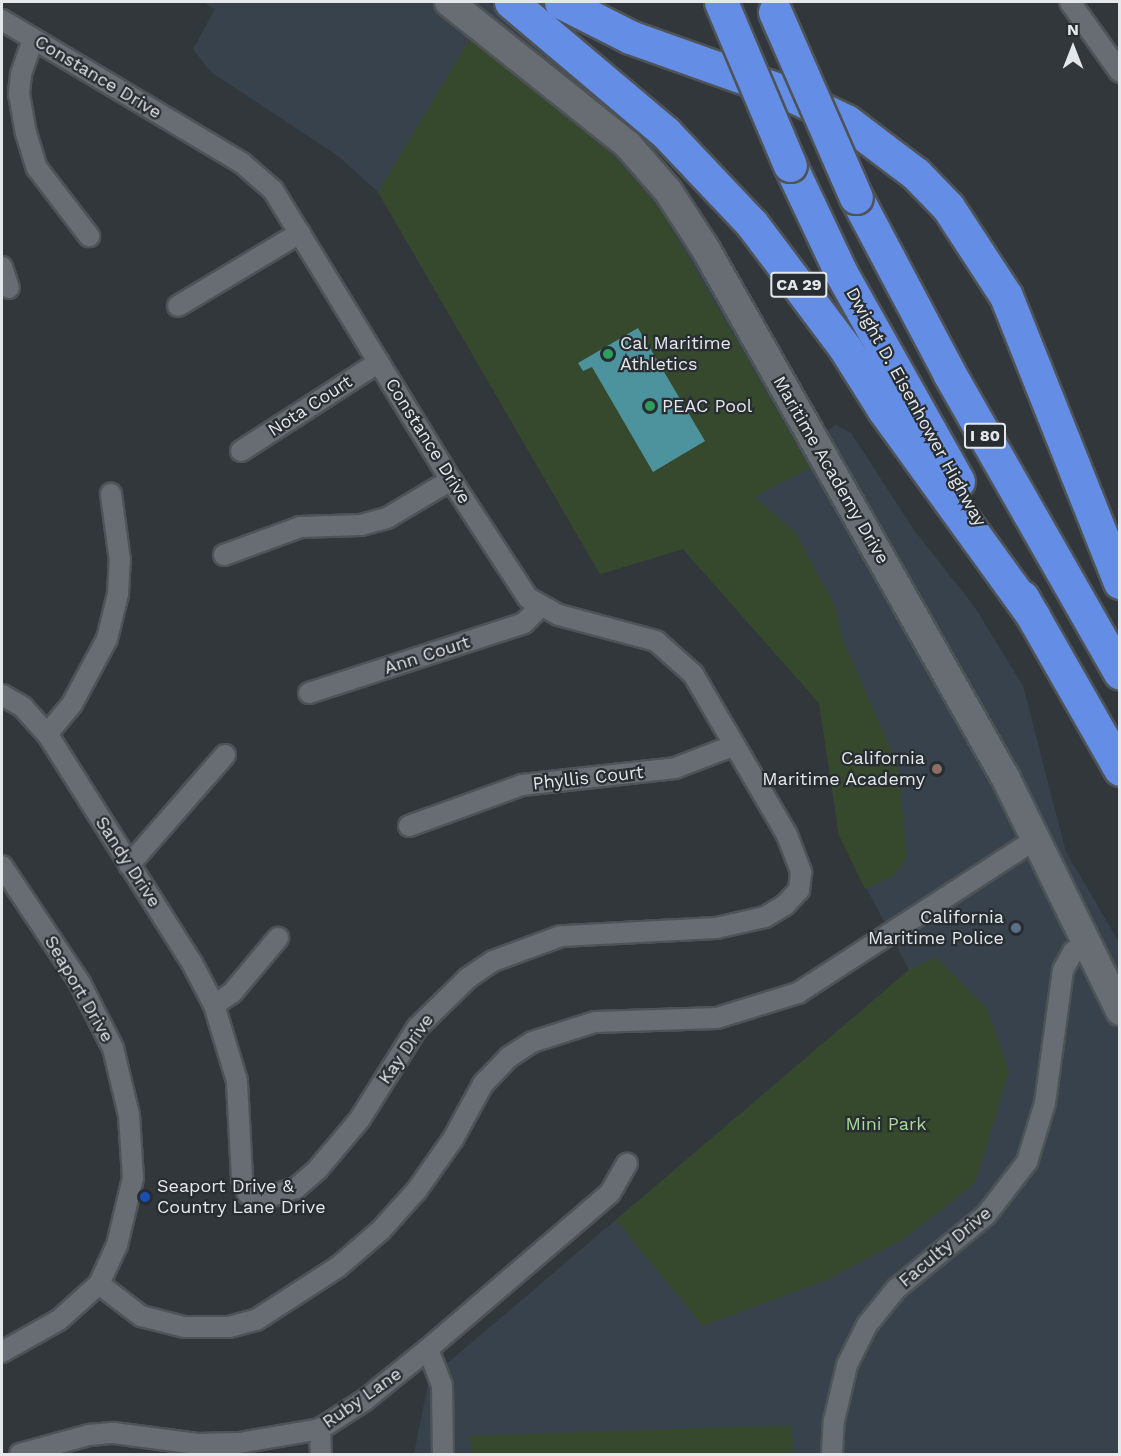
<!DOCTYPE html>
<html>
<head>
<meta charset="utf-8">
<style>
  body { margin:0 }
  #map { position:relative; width:1121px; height:1456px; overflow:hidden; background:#32373c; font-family:"Work Sans",sans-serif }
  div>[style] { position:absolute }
  .built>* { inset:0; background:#38424c }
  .green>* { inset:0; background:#36492d }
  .water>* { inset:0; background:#4d939d }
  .roads { filter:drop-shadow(2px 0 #4e5357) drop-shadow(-2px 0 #4e5357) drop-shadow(0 2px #4e5357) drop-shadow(0 -2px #4e5357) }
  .street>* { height:20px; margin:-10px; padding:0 10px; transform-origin:10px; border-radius:10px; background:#676d73 }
  .secondary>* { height:28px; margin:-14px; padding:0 14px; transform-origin:14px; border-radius:14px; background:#676d73 }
  .highway>* { height:33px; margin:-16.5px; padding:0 16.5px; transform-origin:16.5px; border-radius:16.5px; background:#648ee5 }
  .bridges { filter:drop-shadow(2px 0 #4e5357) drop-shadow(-2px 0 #4e5357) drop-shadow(0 2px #4e5357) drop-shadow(0 -2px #4e5357) }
  .highway-bridge>* { height:33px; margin:-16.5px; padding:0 16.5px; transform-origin:16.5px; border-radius:16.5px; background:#648ee5 }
  .dots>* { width:16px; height:16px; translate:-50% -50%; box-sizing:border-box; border:3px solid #282d32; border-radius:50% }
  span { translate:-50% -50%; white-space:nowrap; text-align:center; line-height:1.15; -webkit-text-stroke:4.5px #282d32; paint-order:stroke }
  .shield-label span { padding:2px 4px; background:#282d32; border:2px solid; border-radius:4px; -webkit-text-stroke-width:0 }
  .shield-label { font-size:16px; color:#e4e8eb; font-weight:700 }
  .street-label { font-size:18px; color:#e4e8eb }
  .poi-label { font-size:18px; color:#e4e8eb }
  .left { translate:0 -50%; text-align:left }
  .right { translate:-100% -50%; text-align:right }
  .park-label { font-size:18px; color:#acda97 }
  .frame { position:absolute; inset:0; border:3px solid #e4e8eb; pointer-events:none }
  .north { position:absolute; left:1043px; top:18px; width:60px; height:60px; -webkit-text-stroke:4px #282d32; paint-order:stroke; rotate:0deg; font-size:16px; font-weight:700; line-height:24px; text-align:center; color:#e4e8eb }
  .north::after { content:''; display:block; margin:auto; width:21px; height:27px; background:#e4e8eb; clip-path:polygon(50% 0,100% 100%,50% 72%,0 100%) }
</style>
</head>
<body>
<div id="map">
  <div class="built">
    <i style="clip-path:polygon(203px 2px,488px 2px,612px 116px,825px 432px,836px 425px,851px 433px,914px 530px,974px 606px,1023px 686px,1066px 852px,1119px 942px,1119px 1454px,414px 1454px,429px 1379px,909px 970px,839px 835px,819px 703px,683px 549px,600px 574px,378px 192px,338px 156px,211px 72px,193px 49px,215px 9px)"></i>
  </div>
  <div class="green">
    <i style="clip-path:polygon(470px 39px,613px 155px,661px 210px,810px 468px,754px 497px,795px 532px,836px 608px,842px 638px,898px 765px,907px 856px,895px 875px,865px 889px,839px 835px,819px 703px,683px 549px,600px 574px,378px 192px)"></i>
    <i style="clip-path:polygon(936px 957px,988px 1010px,1009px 1072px,975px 1183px,905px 1238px,829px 1279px,703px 1326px,616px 1220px,909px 970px)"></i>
    <i style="clip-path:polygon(792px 1425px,793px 1454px,471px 1454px,470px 1436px)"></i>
  </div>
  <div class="water">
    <i style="clip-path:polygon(638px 328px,705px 441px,653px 472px,592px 367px,583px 371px,578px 363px)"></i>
  </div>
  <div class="roads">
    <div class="street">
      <i style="left:1070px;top:2px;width:86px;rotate:54.5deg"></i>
      <i style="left:2px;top:20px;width:279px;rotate:30.8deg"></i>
      <i style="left:242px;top:163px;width:41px;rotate:41.1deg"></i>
      <i style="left:273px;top:190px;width:340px;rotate:58.5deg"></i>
      <i style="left:451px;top:480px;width:141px;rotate:56.9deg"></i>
      <i style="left:528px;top:598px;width:35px;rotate:29deg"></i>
      <i style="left:559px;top:615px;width:100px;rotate:15deg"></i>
      <i style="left:656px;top:641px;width:50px;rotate:41.7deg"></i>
      <i style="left:693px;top:674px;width:186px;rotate:59.7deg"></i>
      <i style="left:787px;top:835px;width:40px;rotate:69deg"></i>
      <i style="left:801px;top:872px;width:18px;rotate:96deg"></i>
      <i style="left:799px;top:890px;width:21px;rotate:133deg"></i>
      <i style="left:785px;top:905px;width:23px;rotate:149deg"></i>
      <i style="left:765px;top:917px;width:50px;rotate:167.3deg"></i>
      <i style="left:716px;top:928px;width:155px;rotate:177deg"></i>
      <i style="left:561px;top:936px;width:72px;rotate:159.8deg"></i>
      <i style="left:493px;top:961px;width:30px;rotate:146deg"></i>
      <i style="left:468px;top:978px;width:71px;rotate:135.6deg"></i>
      <i style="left:417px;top:1028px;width:107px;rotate:122.1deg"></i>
      <i style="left:360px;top:1119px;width:67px;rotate:130.1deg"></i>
      <i style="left:317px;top:1170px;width:28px;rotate:139deg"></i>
      <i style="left:296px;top:1188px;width:36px;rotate:162deg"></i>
      <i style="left:262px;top:1199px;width:15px;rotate:-160deg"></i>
      <i style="left:248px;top:1194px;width:17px;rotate:-111deg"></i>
      <i style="left:242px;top:1178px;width:97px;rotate:-93deg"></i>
      <i style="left:237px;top:1081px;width:79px;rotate:-106.8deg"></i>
      <i style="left:214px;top:1005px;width:47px;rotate:-117.6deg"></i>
      <i style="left:192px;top:963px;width:271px;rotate:-122.3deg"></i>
      <i style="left:47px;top:734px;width:36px;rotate:-132deg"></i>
      <i style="left:23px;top:707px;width:24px;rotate:-150deg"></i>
      <i style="left:33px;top:39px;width:37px;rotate:109deg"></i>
      <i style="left:21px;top:74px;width:20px;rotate:96deg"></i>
      <i style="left:19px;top:94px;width:40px;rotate:80deg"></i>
      <i style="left:26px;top:133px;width:37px;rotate:73deg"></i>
      <i style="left:37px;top:168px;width:86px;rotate:52.6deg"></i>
      <i style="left:2px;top:267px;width:22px;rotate:72deg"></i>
      <i style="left:178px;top:306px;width:142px;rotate:-30.9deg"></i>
      <i style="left:241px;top:451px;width:164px;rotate:-32.8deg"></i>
      <i style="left:224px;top:555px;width:81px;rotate:-20.2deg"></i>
      <i style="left:300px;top:527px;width:61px;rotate:-1.9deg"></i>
      <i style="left:361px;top:525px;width:27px;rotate:-15deg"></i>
      <i style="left:387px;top:518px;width:74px;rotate:-30.7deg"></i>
      <i style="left:309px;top:693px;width:226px;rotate:-18deg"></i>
      <i style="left:524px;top:623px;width:21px;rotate:-45deg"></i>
      <i style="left:47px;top:734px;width:39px;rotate:-50deg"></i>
      <i style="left:72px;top:704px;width:74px;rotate:-61.7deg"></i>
      <i style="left:107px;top:639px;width:46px;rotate:-76.3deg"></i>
      <i style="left:118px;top:594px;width:33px;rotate:-87deg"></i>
      <i style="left:120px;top:561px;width:68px;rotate:-97.7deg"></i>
      <i style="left:409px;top:826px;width:120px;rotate:-19.9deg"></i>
      <i style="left:522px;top:785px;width:154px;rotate:-6.3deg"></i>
      <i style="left:675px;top:768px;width:64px;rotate:-21deg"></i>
      <i style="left:129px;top:865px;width:146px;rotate:-48.9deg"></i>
      <i style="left:2px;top:866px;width:141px;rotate:56.3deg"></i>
      <i style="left:80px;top:983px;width:73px;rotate:63.1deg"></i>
      <i style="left:113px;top:1048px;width:69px;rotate:76.6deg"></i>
      <i style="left:129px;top:1115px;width:63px;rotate:86.4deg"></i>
      <i style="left:133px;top:1178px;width:69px;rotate:103.4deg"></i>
      <i style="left:117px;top:1245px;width:43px;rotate:114.8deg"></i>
      <i style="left:99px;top:1284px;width:54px;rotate:138deg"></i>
      <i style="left:59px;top:1320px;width:65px;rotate:150.7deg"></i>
      <i style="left:214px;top:1005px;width:22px;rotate:-34deg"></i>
      <i style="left:232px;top:993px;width:72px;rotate:-50.1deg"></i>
      <i style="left:99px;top:1284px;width:53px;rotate:37.3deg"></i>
      <i style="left:141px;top:1316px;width:44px;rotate:14.3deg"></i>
      <i style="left:184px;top:1327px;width:45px"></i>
      <i style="left:229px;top:1327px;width:28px;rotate:-15deg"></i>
      <i style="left:256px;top:1320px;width:98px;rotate:-32.9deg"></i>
      <i style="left:338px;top:1267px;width:57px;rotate:-40.7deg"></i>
      <i style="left:381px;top:1230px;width:54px;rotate:-48deg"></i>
      <i style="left:417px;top:1190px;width:62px;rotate:-54.8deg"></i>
      <i style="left:453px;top:1139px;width:63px;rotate:-61.4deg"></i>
      <i style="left:483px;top:1084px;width:37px;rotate:-46deg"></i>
      <i style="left:509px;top:1057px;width:27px;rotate:-33deg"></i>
      <i style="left:532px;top:1042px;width:66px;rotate:-17.6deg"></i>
      <i style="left:595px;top:1022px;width:122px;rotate:-1.9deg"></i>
      <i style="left:717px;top:1018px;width:85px;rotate:-17.2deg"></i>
      <i style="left:798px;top:993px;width:286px;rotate:-32.9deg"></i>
      <i style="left:428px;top:1349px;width:39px;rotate:69deg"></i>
      <i style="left:442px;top:1385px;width:69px;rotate:89.2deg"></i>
      <i style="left:320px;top:1429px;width:25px;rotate:88deg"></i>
      <i style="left:20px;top:1454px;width:72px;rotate:-15.4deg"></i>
      <i style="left:89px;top:1435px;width:25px;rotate:-5deg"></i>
      <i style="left:114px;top:1433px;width:84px;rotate:7.5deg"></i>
      <i style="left:197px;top:1444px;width:42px;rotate:-1.4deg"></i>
      <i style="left:239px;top:1443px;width:82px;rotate:-9.8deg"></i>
      <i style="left:320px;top:1429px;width:54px;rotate:-32.8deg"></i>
      <i style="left:365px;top:1400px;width:81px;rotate:-39deg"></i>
      <i style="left:428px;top:1349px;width:240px;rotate:-40.6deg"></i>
      <i style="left:610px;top:1193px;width:34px;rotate:-60deg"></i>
      <i style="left:832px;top:1454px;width:33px;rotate:-87deg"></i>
      <i style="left:834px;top:1421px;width:57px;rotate:-76.9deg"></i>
      <i style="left:847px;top:1365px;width:45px;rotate:-63.4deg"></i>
      <i style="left:867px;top:1325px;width:46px;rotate:-51.1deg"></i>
      <i style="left:896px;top:1289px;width:117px;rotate:-39.4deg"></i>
      <i style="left:986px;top:1215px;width:67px;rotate:-52.3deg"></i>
      <i style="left:1027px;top:1162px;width:62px;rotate:-73deg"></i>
      <i style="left:1045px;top:1103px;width:134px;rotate:-82.3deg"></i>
      <i style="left:1063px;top:970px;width:21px;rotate:-61deg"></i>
      <i style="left:1073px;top:952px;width:18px;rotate:-43deg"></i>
    </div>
    <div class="secondary">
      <i style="left:449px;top:2px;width:229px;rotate:38.6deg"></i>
      <i style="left:628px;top:145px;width:61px;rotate:49deg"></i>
      <i style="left:668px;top:191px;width:68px;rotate:57deg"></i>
      <i style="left:705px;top:248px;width:608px;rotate:60.44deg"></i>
      <i style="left:1005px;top:777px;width:261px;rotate:63.8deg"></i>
    </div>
    <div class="highway">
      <i style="left:511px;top:2px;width:202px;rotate:40.2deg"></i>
      <i style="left:665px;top:132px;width:127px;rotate:46.6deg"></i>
      <i style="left:752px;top:224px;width:155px;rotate:53.1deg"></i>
      <i style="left:845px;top:348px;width:73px;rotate:57.8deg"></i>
      <i style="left:884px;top:410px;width:254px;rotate:54.1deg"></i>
      <i style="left:561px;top:2px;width:77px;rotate:26.9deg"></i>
      <i style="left:630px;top:37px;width:167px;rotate:19.6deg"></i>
      <i style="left:787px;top:93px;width:65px;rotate:25.4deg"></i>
      <i style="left:846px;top:121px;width:88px;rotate:37.1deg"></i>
      <i style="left:916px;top:174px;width:46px;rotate:45.9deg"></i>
      <i style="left:948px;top:207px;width:106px;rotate:56.9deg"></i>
      <i style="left:1006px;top:296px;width:308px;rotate:68.3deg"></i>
      <i style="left:790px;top:165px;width:117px;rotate:64.7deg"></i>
      <i style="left:840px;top:271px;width:241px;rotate:60.7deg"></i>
      <i style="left:856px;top:197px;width:199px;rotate:62.1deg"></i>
      <i style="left:949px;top:373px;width:345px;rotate:60.3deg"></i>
      <i style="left:1022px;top:597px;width:198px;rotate:60.3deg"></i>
    </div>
  </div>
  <div class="bridges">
    <div class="highway-bridge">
      <i style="left:721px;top:2px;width:177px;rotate:67.1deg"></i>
      <i style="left:775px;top:12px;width:202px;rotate:66.4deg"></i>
    </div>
  </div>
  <div class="dots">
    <i style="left:608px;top:354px;background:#2e9e5b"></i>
    <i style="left:650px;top:406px;background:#2e9e5b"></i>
    <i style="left:937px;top:769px;background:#8d6e63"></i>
    <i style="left:1016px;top:928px;background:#5c6f8a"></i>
    <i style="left:145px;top:1197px;background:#1a4fb4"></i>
  </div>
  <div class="shield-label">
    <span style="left:799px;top:285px">CA 29</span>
    <span style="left:985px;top:436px">I 80</span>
  </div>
  <div class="street-label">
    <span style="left:98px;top:77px;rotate:31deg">Constance Drive</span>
    <span style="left:310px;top:406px;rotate:-33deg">Nota Court</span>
    <span style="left:916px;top:407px;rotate:61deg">Dwight D. Eisenhower Highway</span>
    <span style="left:428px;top:441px;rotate:58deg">Constance Drive</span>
    <span style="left:831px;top:470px;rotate:60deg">Maritime Academy Drive</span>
    <span style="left:427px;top:655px;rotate:-18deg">Ann Court</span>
    <span style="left:588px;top:778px;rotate:-6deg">Phyllis Court</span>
    <span style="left:128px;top:862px;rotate:57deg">Sandy Drive</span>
    <span style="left:79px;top:989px;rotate:60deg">Seaport Drive</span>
    <span style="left:406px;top:1049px;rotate:-55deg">Kay Drive</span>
    <span style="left:945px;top:1247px;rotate:-40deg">Faculty Drive</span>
    <span style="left:362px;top:1398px;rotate:-35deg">Ruby Lane</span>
  </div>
  <div class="poi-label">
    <span class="left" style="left:620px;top:354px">Cal Maritime<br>Athletics</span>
    <span class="left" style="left:662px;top:406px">PEAC Pool</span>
    <span class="right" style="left:925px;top:769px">California<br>Maritime Academy</span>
    <span class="right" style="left:1004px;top:928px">California<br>Maritime Police</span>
    <span class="left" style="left:157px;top:1197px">Seaport Drive &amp;<br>Country Lane Drive</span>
  </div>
  <div class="park-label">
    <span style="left:886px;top:1124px">Mini Park</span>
  </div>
  <div class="frame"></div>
  <div class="north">N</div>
</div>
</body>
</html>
